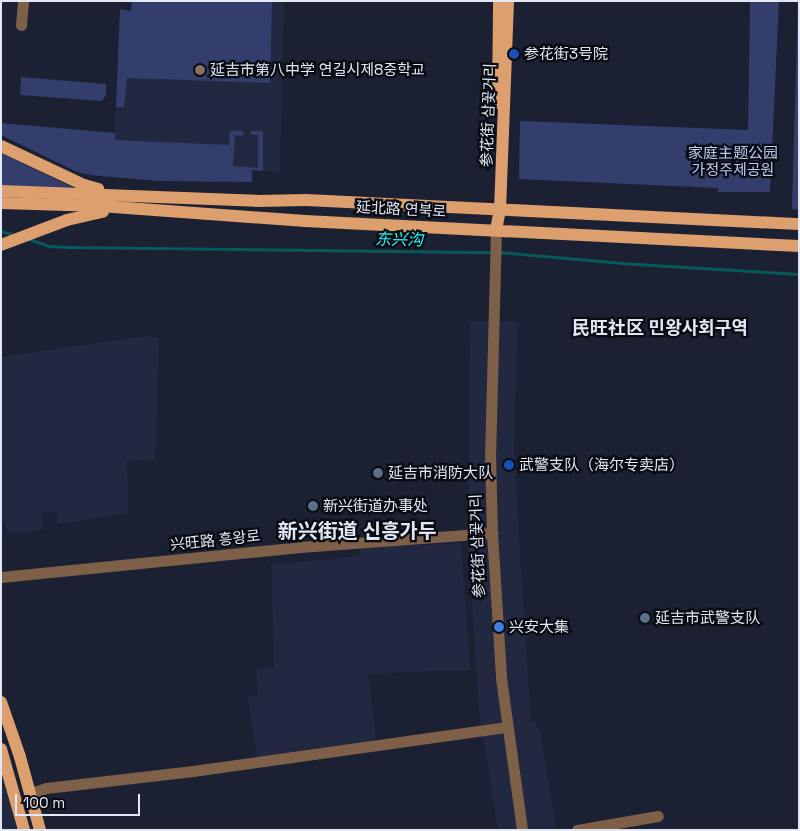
<!DOCTYPE html>
<html>
<head>
<meta charset="utf-8">
<style>
  body { margin:0 }
  #map { position:relative; width:800px; height:831px; overflow:hidden; background:#1b2032; font-family:"Space Grotesk","Noto Sans SC","Noto Sans KR",sans-serif }
  div>[style] { position:absolute }
  .built>* { inset:0; background:#222840 }
  .green>* { inset:0; background:#343e6c }
  .stream>* { height:2.5px; margin:-1.25px; padding:0 1.25px; transform-origin:1.25px; border-radius:1.25px; background:#08595a }
  .minor>* { height:11px; margin:-5.5px; padding:0 5.5px; transform-origin:5.5px; border-radius:5.5px; background:#7e6049 }
  .major>* { height:12px; margin:-6px; padding:0 6px; transform-origin:6px; border-radius:6px; background:#dc9f6d }
  .dots>* { width:14px; height:14px; translate:-50% -50%; box-sizing:border-box; border:2px solid #080b12; border-radius:50% }
  span { translate:-50% -50%; white-space:nowrap; text-align:center; line-height:1.15; -webkit-text-stroke:4.5px #080b12; paint-order:stroke }
  .poi-label { font-size:15px; color:#e3e7f3 }
  .left { translate:0 -50%; text-align:left }
  .street-label { font-size:15px; color:#e3e7f3 }
  .park-label { font-size:15px; color:#bdcaf2 }
  .water-label { font-size:16px; color:#29f7f9; font-style:italic }
  .quarter-label { font-size:18px; color:#e3e7f3; font-weight:700 }
  .district-label { font-size:20px; color:#e3e7f3; font-weight:700 }
  .frame { position:absolute; inset:0; border:2px solid #e3e7f3; pointer-events:none }
  .scale { position:absolute; left:15px; top:794px; width:125px; height:22px; box-sizing:border-box; border:2px solid #e3e7f3; border-top:0; padding-left:6px; font-size:15px; line-height:18px; white-space:nowrap; color:#e3e7f3; -webkit-text-stroke:4px #080b12; paint-order:stroke }
</style>
</head>
<body>
<div id="map">
  <div class="built">
    <i style="clip-path:polygon(132px 1px,284px 1px,280px 172px,113px 163px,120px 9px,131px 11px)"></i>
    <i style="clip-path:polygon(470px 322px,517px 322px,514px 458px,531px 723px,536px 722px,540px 733px,557px 830px,498px 830px,479px 711px,468px 543px)"></i>
    <i style="clip-path:polygon(146px 336px,159px 338px,155px 460px,127px 461px,129px 513px,58px 524px,56px 511px,42px 513px,43px 530px,9px 534px,1px 515px,1px 357px)"></i>
    <i style="clip-path:polygon(461px 543px,470px 670px,368px 674px,377px 745px,257px 757px,248px 696px,258px 695px,256px 669px,274px 668px,271px 565px,360px 556px,360px 548px)"></i>
    <i style="clip-path:polygon(1px 771px,11px 804px,16px 830px,1px 830px)"></i>
  </div>
  <div class="green">
    <i style="clip-path:polygon(132px 1px,272px 1px,270px 83px,127px 78px,124px 107px,116px 107px,120px 9px,131px 11px)"></i>
    <i style="clip-path:polygon(750px 1px,779px 1px,770px 192px,718px 192px,718px 188px,519px 179px,520px 121px,748px 130px)"></i>
    <i style="clip-path:polygon(798px 1px,799px 1px,799px 210px,792px 209px)"></i>
    <i style="clip-path:polygon(21px 77px,106px 84px,106px 95px,102px 101px,20px 95px)"></i>
    <i style="clip-path:polygon(1px 123px,115px 133px,115px 140px,229px 145px,230px 131px,243px 131px,243px 136px,235px 135px,233px 166px,258px 168px,258px 135px,251px 135px,251px 131px,263px 131px,263px 171px,252px 170px,252px 182px,159px 181px,89px 175px,75px 171px,1px 135px)"></i>
    <i style="clip-path:polygon(1px 153px,74px 188px,1px 186px)"></i>
  </div>
  <div class="stream">
    <i style="left:1px;top:231px;width:14px;rotate:17deg"></i>
    <i style="left:29px;top:239px;width:21px;rotate:19deg"></i>
    <i style="left:49px;top:246px;width:20px;rotate:3deg"></i>
    <i style="left:69px;top:247px;width:423px;rotate:0.7deg"></i>
    <i style="left:498px;top:252px;width:139px;rotate:5deg"></i>
    <i style="left:636px;top:264px;width:163px;rotate:3.5deg"></i>
  </div>
  <div class="minor">
    <i style="left:21px;top:25px;width:24px;rotate:-85deg"></i>
    <i style="left:496px;top:230px;width:223px;rotate:91.5deg"></i>
    <i style="left:490px;top:453px;width:80px;rotate:88.6deg"></i>
    <i style="left:492px;top:533px;width:145px;rotate:86.4deg"></i>
    <i style="left:501px;top:678px;width:153px;rotate:82.1deg"></i>
    <i style="left:1px;top:577px;width:301px;rotate:-5.7deg"></i>
    <i style="left:300px;top:547px;width:193px;rotate:-4.2deg"></i>
    <i style="left:31px;top:793px;width:16px;rotate:-18deg"></i>
    <i style="left:46px;top:788px;width:148px;rotate:-6.6deg"></i>
    <i style="left:193px;top:771px;width:317px;rotate:-8deg"></i>
    <i style="left:577px;top:830px;width:82px;rotate:-9.8deg"></i>
  </div>
  <div class="major">
    <i style="left:498px;top:103px;width:102px;rotate:-89.4deg"></i>
    <i style="left:1px;top:146px;width:92px;rotate:25.2deg"></i>
    <i style="left:84px;top:185px;width:15px;rotate:16deg"></i>
    <i style="left:1px;top:191px;width:256px;rotate:2.2deg"></i>
    <i style="left:257px;top:201px;width:49px;rotate:-1.2deg"></i>
    <i style="left:306px;top:200px;width:494px;rotate:2.8deg"></i>
    <i style="left:1px;top:203px;width:99px;rotate:1.7deg"></i>
    <i style="left:100px;top:206px;width:206px;rotate:4.2deg"></i>
    <i style="left:305px;top:221px;width:495px;rotate:2.9deg"></i>
    <i style="left:496px;top:230px;width:20px;rotate:-79deg"></i>
    <i style="left:500px;top:210px;width:209px;rotate:-87.8deg"></i>
    <i style="left:1px;top:245px;width:71px;rotate:-20.7deg"></i>
    <i style="left:67px;top:220px;width:37px;rotate:-13deg"></i>
    <i style="left:1px;top:702px;width:58px;rotate:70.9deg"></i>
    <i style="left:20px;top:757px;width:76px;rotate:74.7deg"></i>
    <i style="left:1px;top:749px;width:84px;rotate:74.1deg"></i>
  </div>
  <div class="dots">
    <i style="left:514px;top:54px;background:#1a4fb4"></i>
    <i style="left:200px;top:70px;background:#8d6e63"></i>
    <i style="left:509px;top:465px;background:#1a4fb4"></i>
    <i style="left:378px;top:473px;background:#5c6f8a"></i>
    <i style="left:313px;top:506px;background:#5c6f8a"></i>
    <i style="left:645px;top:618px;background:#5c6f8a"></i>
    <i style="left:499px;top:627px;background:#3f7fe0"></i>
  </div>
  <div class="poi-label">
    <span class="left" style="left:524px;top:54px">参花街3号院</span>
    <span class="left" style="left:210px;top:70px">延吉市第八中学 연길시제8중학교</span>
    <span class="left" style="left:519px;top:465px">武警支队（海尔专卖店）</span>
    <span class="left" style="left:388px;top:473px">延吉市消防大队</span>
    <span class="left" style="left:323px;top:506px">新兴街道办事处</span>
    <span class="left" style="left:655px;top:618px">延吉市武警支队</span>
    <span class="left" style="left:509px;top:627px">兴安大集</span>
  </div>
  <div class="street-label">
    <span style="left:488px;top:115px;rotate:-88deg">参花街 삼꽃거리</span>
    <span style="left:401px;top:209px;rotate:3deg">延北路 연북로</span>
    <span style="left:215px;top:540px;rotate:-6deg">兴旺路 흥왕로</span>
    <span style="left:477px;top:546px;rotate:-92deg">参花街 삼꽃거리</span>
  </div>
  <div class="park-label">
    <span style="left:733px;top:161px">家庭主题公园<br>가정주제공원</span>
  </div>
  <div class="water-label">
    <span style="left:399px;top:240px;rotate:1deg">东兴沟</span>
  </div>
  <div class="quarter-label">
    <span style="left:660px;top:328px">民旺社区 민왕사회구역</span>
  </div>
  <div class="district-label">
    <span style="left:357px;top:531px">新兴街道 신흥가두</span>
  </div>
  <div class="frame"></div>
  <div class="scale">100 m</div>
</div>
</body>
</html>
